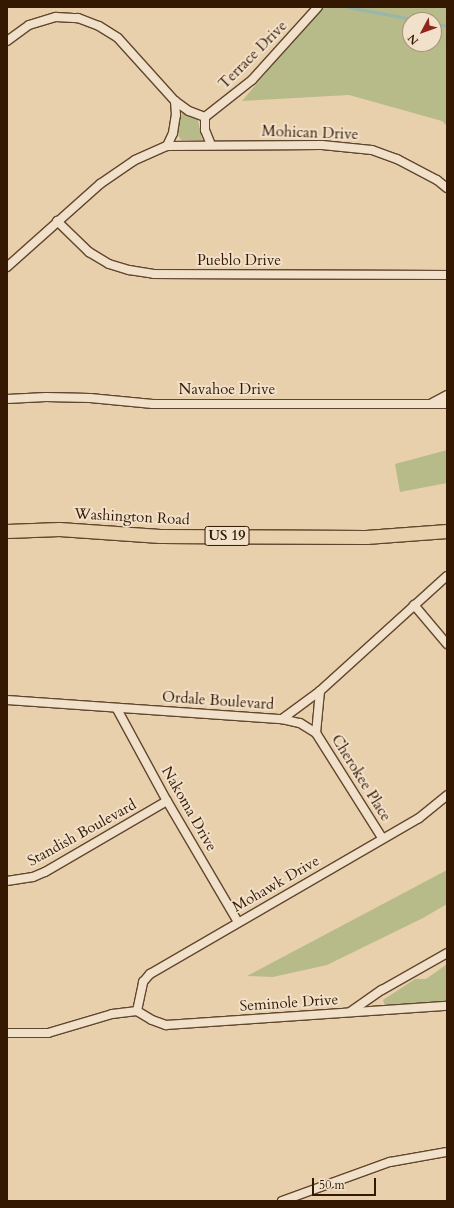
<!DOCTYPE html>
<html>
<head>
<meta charset="utf-8">
<style>
  body { margin:0 }
  #map { position:relative; width:454px; height:1208px; overflow:hidden; background:#e9d0ad; font-family:Cardo,serif }
  div>[style] { position:absolute }
  .green>* { inset:0; background:#b7bb89 }
  .stream>* { height:2.5px; margin:-1.25px; padding:0 1.25px; transform-origin:1.25px; border-radius:1.25px; background:#97b6ac }
  .roads { filter:drop-shadow(1px 0 #61462d) drop-shadow(-1px 0 #61462d) drop-shadow(0 1px #61462d) drop-shadow(0 -1px #61462d) }
  .minor>* { height:8px; margin:-4px; padding:0 4px; transform-origin:4px; border-radius:4px; background:#f1e0ca }
  .primary>* { height:13px; margin:-6.5px; padding:0 6.5px; transform-origin:6.5px; border-radius:6.5px; background:#e9d0ad }
  span { translate:-50% -50%; white-space:nowrap; text-align:center; line-height:1.15; -webkit-text-stroke:4px #f1e0ca; paint-order:stroke }
  .shield-label span { padding:1px 3px; background:#f1e0ca; border:1px solid; border-radius:3px; -webkit-text-stroke-width:0 }
  .shield-label { font-size:14px; color:#341802; font-weight:700 }
  .street-label { font-size:15px; color:#341802 }
  .frame { position:absolute; inset:0; border:8px solid #341802; pointer-events:none }
  .north { position:absolute; left:402px; top:12px; width:40px; height:40px; box-sizing:border-box; background:#f1e0ca; border:1px solid #a5907a; border-radius:50%; rotate:229deg; font-size:11px; font-weight:700; line-height:16px; text-align:center; color:#341802 }
  .north::after { content:''; display:block; margin:auto; width:14px; height:18px; background:#8f2418; clip-path:polygon(50% 0,100% 100%,50% 72%,0 100%) }
  .scale { position:absolute; left:312px; top:1178px; width:64px; height:18px; box-sizing:border-box; border:2px solid #341802; border-top:0; padding-left:5px; font-size:12px; line-height:14px; white-space:nowrap; color:#341802; -webkit-text-stroke:3px #f1e0ca; paint-order:stroke }
</style>
</head>
<body>
<div id="map">
  <div class="green">
    <i style="clip-path:polygon(evenodd,322px 7px,447px 7px,447px 126px,442px 121px,349px 95px,242px 101px,322px 7px,410px 20px,434px 20px,434px 44px,410px 44px,410px 20px)"></i>
    <i style="clip-path:polygon(182px 112px,198px 120px,202px 140px,181px 140px,177px 133px)"></i>
    <i style="clip-path:polygon(447px 450px,447px 483px,400px 492px,395px 464px)"></i>
    <i style="clip-path:polygon(447px 870px,447px 904px,423px 918px,327px 965px,273px 977px,247px 976px)"></i>
    <i style="clip-path:polygon(447px 964px,447px 1001px,385px 1006px,383px 1000px,415px 979px,426px 979px)"></i>
  </div>
  <div class="stream">
    <i style="left:348px;top:7px;width:70px;rotate:10.7deg"></i>
    <i style="left:434px;top:23px;width:13px;rotate:13deg"></i>
  </div>
  <div class="roads">
    <div class="minor">
      <i style="left:7px;top:41px;width:27px;rotate:-36deg"></i>
      <i style="left:29px;top:25px;width:28px;rotate:-17deg"></i>
      <i style="left:56px;top:17px;width:22px;rotate:3deg"></i>
      <i style="left:78px;top:18px;width:22px;rotate:21deg"></i>
      <i style="left:99px;top:26px;width:22px;rotate:32deg"></i>
      <i style="left:118px;top:38px;width:85px;rotate:47.9deg"></i>
      <i style="left:175px;top:101px;width:17px;rotate:36deg"></i>
      <i style="left:189px;top:111px;width:17px;rotate:21deg"></i>
      <i style="left:205px;top:117px;width:60px;rotate:-38.2deg"></i>
      <i style="left:252px;top:80px;width:98px;rotate:-47.9deg"></i>
      <i style="left:205px;top:117px;width:13px;rotate:90deg"></i>
      <i style="left:205px;top:130px;width:16px;rotate:68deg"></i>
      <i style="left:167px;top:146px;width:14px;rotate:-65deg"></i>
      <i style="left:173px;top:133px;width:18px;rotate:-81deg"></i>
      <i style="left:176px;top:115px;width:14px;rotate:-94deg"></i>
      <i style="left:57px;top:221px;width:45px;rotate:44.1deg"></i>
      <i style="left:89px;top:252px;width:23px;rotate:31deg"></i>
      <i style="left:109px;top:264px;width:21px;rotate:17deg"></i>
      <i style="left:129px;top:270px;width:25px;rotate:9deg"></i>
      <i style="left:154px;top:274px;width:293px;rotate:0.2deg"></i>
      <i style="left:7px;top:267px;width:125px;rotate:-41.7deg"></i>
      <i style="left:100px;top:184px;width:42px;rotate:-34.4deg"></i>
      <i style="left:135px;top:160px;width:35px;rotate:-24deg"></i>
      <i style="left:167px;top:146px;width:155px;rotate:-0.4deg"></i>
      <i style="left:322px;top:145px;width:50px;rotate:5.7deg"></i>
      <i style="left:372px;top:150px;width:27px;rotate:20deg"></i>
      <i style="left:397px;top:159px;width:45px;rotate:27.7deg"></i>
      <i style="left:437px;top:180px;width:13px;rotate:39deg"></i>
      <i style="left:7px;top:399px;width:39px;rotate:-3deg"></i>
      <i style="left:46px;top:397px;width:44px;rotate:1.3deg"></i>
      <i style="left:90px;top:398px;width:63px;rotate:5.4deg"></i>
      <i style="left:153px;top:404px;width:294px"></i>
      <i style="left:432px;top:403px;width:17px;rotate:-28deg"></i>
      <i style="left:414px;top:605px;width:51px;rotate:49.8deg"></i>
      <i style="left:320px;top:691px;width:42px;rotate:95.4deg"></i>
      <i style="left:316px;top:733px;width:124px;rotate:57.8deg"></i>
      <i style="left:7px;top:700px;width:276px;rotate:4deg"></i>
      <i style="left:282px;top:719px;width:47px;rotate:-36.4deg"></i>
      <i style="left:320px;top:691px;width:171px;rotate:-42.2deg"></i>
      <i style="left:117px;top:709px;width:105px;rotate:61.5deg"></i>
      <i style="left:167px;top:801px;width:140px;rotate:59.6deg"></i>
      <i style="left:282px;top:719px;width:18px;rotate:13deg"></i>
      <i style="left:300px;top:723px;width:19px;rotate:32deg"></i>
      <i style="left:7px;top:881px;width:26px;rotate:-9deg"></i>
      <i style="left:33px;top:877px;width:13px;rotate:-23deg"></i>
      <i style="left:45px;top:872px;width:141px;rotate:-30.2deg"></i>
      <i style="left:137px;top:1011px;width:30px;rotate:-78deg"></i>
      <i style="left:143px;top:982px;width:11px;rotate:-49deg"></i>
      <i style="left:150px;top:974px;width:311px;rotate:-30.1deg"></i>
      <i style="left:419px;top:818px;width:36px;rotate:-39deg"></i>
      <i style="left:137px;top:1011px;width:17px;rotate:31deg"></i>
      <i style="left:152px;top:1020px;width:15px;rotate:20deg"></i>
      <i style="left:166px;top:1025px;width:282px;rotate:-3.9deg"></i>
      <i style="left:350px;top:1012px;width:39px;rotate:-35deg"></i>
      <i style="left:382px;top:990px;width:75px;rotate:-29.6deg"></i>
      <i style="left:7px;top:1033px;width:41px"></i>
      <i style="left:48px;top:1033px;width:67px;rotate:-16.5deg"></i>
      <i style="left:112px;top:1014px;width:25px;rotate:-7deg"></i>
      <i style="left:282px;top:1201px;width:115px;rotate:-19.9deg"></i>
      <i style="left:390px;top:1162px;width:58px;rotate:-10deg"></i>
    </div>
    <div class="primary">
      <i style="left:7px;top:531px;width:52px;rotate:-2.2deg"></i>
      <i style="left:59px;top:529px;width:101px;rotate:4deg"></i>
      <i style="left:160px;top:536px;width:206px;rotate:0.3deg"></i>
      <i style="left:366px;top:537px;width:81px;rotate:-4.2deg"></i>
    </div>
  </div>
  <div class="shield-label">
    <span style="left:227px;top:536px">US 19</span>
  </div>
  <div class="street-label">
    <span style="left:253px;top:55px;rotate:-45deg">Terrace Drive</span>
    <span style="left:310px;top:133px;rotate:2deg">Mohican Drive</span>
    <span style="left:239px;top:261px">Pueblo Drive</span>
    <span style="left:227px;top:390px">Navahoe Drive</span>
    <span style="left:132px;top:517px;rotate:3deg">Washington Road</span>
    <span style="left:218px;top:701px;rotate:4deg">Ordale Boulevard</span>
    <span style="left:361px;top:778px;rotate:58deg">Cherokee Place</span>
    <span style="left:189px;top:809px;rotate:60deg">Nakoma Drive</span>
    <span style="left:82px;top:833px;rotate:-29deg">Standish Boulevard</span>
    <span style="left:276px;top:884px;rotate:-30deg">Mohawk Drive</span>
    <span style="left:289px;top:1003px;rotate:-4deg">Seminole Drive</span>
  </div>
  <div class="frame"></div>
  <div class="north">N</div>
  <div class="scale">50 m</div>
</div>
</body>
</html>
